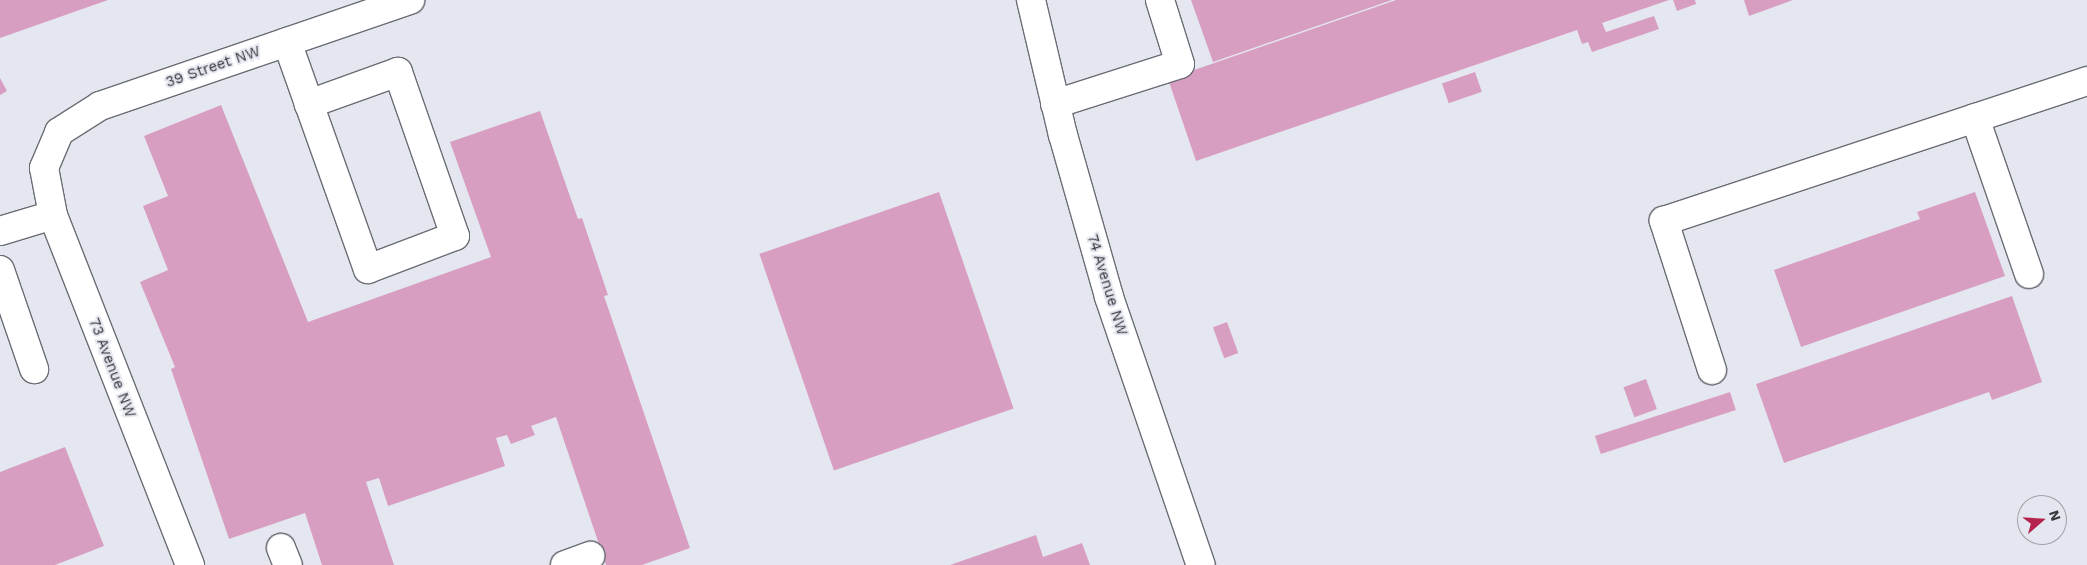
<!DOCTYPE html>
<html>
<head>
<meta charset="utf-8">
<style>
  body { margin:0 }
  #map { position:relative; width:2087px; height:565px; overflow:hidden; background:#e5e7f0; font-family:"Work Sans",sans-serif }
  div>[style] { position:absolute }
  .building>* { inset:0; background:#d89ec2; transform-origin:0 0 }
  .roads { filter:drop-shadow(1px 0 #6b6d75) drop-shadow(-1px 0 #6b6d75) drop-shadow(0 1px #6b6d75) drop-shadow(0 -1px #6b6d75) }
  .minor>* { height:28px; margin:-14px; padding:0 14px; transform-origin:14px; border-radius:14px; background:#fff }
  span { translate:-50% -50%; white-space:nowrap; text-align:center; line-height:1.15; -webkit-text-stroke:4px #e5e7f0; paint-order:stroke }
  .street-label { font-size:15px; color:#38393d }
  .north { position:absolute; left:2017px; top:495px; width:50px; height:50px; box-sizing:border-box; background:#e5e7f0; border:1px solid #a0a1a8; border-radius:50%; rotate:71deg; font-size:14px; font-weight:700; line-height:20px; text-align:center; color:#38393d }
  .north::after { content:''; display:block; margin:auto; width:18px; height:22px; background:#b5244f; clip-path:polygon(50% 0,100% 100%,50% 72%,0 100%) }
</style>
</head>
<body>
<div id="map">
  <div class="building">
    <i style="clip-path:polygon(0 0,108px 0,0 38px)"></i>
    <i style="clip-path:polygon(1191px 0,1392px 0,1213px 62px)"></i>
    <i style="clip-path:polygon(1396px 0,1669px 0,1602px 23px,1606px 32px,1654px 16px,1659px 29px,1592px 52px,1588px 42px,1582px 44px,1577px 30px,1196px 161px,1168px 79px)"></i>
    <i style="clip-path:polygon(1673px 0,1695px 0,1696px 4px,1677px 11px)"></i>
    <i style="clip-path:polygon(1744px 0,1793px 0,1749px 16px)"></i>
    <i style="left:1475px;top:72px;width:21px;height:35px;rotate:71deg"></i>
    <i style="clip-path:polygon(0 78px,7px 91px,0 95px)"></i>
    <i style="clip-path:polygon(221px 105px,308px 322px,491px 257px,450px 142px,540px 111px,578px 219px,582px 218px,608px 295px,604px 296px,690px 548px,642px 565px,606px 565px,556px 417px,531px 426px,535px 435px,511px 444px,507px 435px,496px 438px,505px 466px,388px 506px,379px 478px,366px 482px,394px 565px,322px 565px,305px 513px,229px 539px,171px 369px,175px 367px,140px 282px,168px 270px,143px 206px,168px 196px,144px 136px)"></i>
    <i style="left:939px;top:192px;width:229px;height:190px;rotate:71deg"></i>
    <i style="clip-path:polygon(1975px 192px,2005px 276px,1801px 347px,1774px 270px,1920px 219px,1917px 212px)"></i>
    <i style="clip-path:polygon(2012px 296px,2042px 382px,1992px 400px,1989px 392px,1784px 463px,1756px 384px)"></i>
    <i style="left:1227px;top:322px;width:33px;height:15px;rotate:70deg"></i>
    <i style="left:1646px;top:379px;width:32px;height:24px;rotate:70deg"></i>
    <i style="left:1730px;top:392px;width:19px;height:142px;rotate:72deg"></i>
    <i style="clip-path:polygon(65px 447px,104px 546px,55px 565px,0 565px,0 472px)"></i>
    <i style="clip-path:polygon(1036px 535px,1043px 557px,1082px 543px,1090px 565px,950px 565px)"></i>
  </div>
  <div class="roads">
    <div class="minor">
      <i style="left:1031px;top:0;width:139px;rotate:76.7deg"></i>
      <i style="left:1063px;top:135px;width:168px;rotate:74.1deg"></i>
      <i style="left:1109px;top:297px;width:283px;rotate:71.1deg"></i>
      <i style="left:287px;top:42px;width:241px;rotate:70.4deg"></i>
      <i style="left:368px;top:269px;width:93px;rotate:-20.8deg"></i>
      <i style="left:455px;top:236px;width:174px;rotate:-109.2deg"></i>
      <i style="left:398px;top:72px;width:95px;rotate:160.2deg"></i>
      <i style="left:1055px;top:104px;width:131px;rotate:-17.7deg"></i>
      <i style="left:1180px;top:64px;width:67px;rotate:-107.4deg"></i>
      <i style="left:1975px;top:118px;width:165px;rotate:70.9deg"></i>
      <i style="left:0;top:231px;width:55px;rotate:-16.8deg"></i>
      <i style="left:0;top:270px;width:105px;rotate:71deg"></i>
      <i style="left:1712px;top:370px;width:157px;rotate:-107.9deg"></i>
      <i style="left:1664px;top:221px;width:446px;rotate:-18.3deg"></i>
      <i style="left:281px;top:548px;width:18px;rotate:68deg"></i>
      <i style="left:190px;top:565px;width:376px;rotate:-111.4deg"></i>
      <i style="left:53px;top:215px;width:48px;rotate:-100.8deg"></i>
      <i style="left:44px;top:168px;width:39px;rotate:-67deg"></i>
      <i style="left:59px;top:132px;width:49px;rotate:-32.4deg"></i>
      <i style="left:100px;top:106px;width:328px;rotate:-18.9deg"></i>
      <i style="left:565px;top:565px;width:27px;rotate:-20deg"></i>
    </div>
  </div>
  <div class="street-label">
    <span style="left:213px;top:67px;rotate:-19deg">39 Street NW</span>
    <span style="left:1107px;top:285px;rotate:73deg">74 Avenue NW</span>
    <span style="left:112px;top:368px;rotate:69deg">73 Avenue NW</span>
  </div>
  <div class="north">N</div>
</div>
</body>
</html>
